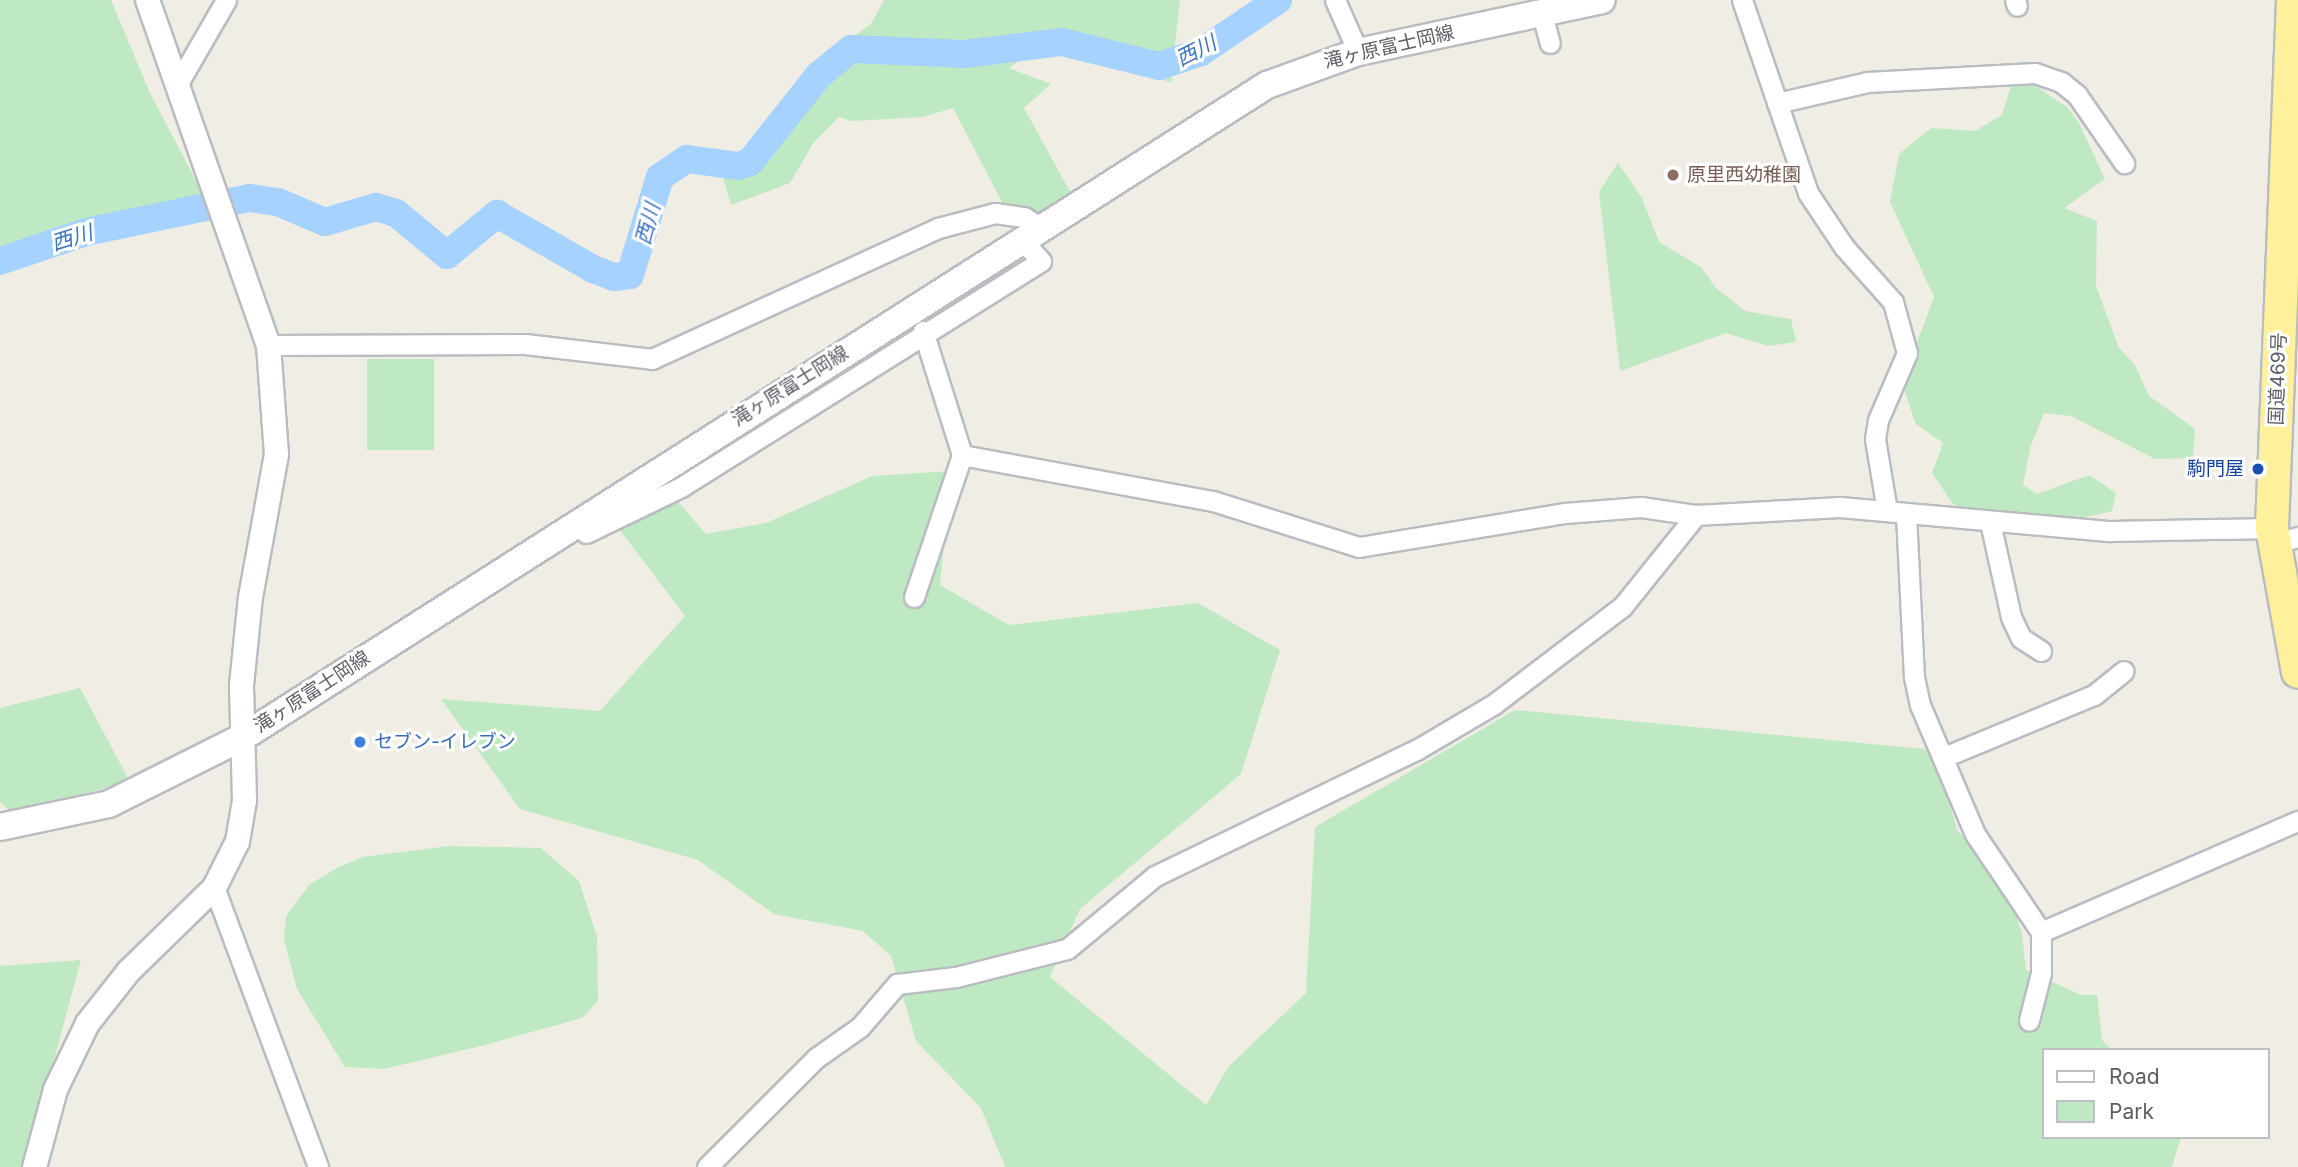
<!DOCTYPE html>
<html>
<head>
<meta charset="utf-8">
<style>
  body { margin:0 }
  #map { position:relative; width:2298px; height:1167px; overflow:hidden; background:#f0eee4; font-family:Inter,"Noto Sans JP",sans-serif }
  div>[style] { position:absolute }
  .green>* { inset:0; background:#bfe9c2; transform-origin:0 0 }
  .river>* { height:28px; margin:-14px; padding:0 14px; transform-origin:14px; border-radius:14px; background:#a5d2ff }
  .roads { filter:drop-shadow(2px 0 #b9bcc1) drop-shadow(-2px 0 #b9bcc1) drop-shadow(0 2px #b9bcc1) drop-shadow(0 -2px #b9bcc1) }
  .minor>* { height:19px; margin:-9.5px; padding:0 9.5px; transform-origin:9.5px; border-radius:9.5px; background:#fff }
  .tertiary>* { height:23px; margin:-11.5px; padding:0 11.5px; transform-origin:11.5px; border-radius:11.5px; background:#fff }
  .secondary>* { height:26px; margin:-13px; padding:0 13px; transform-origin:13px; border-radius:13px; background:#fff }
  .trunk>* { height:32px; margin:-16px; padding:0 16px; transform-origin:16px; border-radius:16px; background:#fff09b }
  .dots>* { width:19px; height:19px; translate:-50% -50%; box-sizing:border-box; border:4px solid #fff; border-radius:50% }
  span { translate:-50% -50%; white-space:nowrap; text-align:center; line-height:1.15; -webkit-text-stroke:6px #fff; paint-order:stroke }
  .street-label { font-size:19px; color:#5c6066 }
  .education-label { font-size:19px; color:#785e54 }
  .left { translate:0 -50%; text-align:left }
  .transit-label { font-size:19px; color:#164399 }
  .right { translate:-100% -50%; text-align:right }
  .shop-label { font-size:19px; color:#366cbe }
  .water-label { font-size:21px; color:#3c75c3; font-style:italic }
  .legend { position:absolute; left:2042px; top:1048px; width:228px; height:91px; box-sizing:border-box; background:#fff; border:2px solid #bebfc2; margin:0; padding:9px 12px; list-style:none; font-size:21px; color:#5c6066 }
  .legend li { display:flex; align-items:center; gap:14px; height:35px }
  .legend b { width:35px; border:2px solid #bebfc2 }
</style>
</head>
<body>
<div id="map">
  <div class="green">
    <i style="clip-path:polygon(0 0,111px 0,149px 91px,205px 198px,0 246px)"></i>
    <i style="clip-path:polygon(884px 0,1180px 0,1171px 82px,1034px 50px,1009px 68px,1051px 84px,1024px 108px,1073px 197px,1040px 214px,1003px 204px,953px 108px,923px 117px,852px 121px,839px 117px,814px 142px,790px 183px,731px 205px,722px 174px,758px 148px,815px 64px,871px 24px)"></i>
    <i style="clip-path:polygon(2012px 83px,2035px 86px,2067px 107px,2079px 123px,2105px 179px,2064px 208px,2097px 221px,2096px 286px,2119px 348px,2135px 365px,2149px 396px,2195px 429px,2193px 458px,2155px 459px,2071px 416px,2044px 413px,2030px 448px,2023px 485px,2037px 494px,2089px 475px,2116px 493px,2112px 511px,2067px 522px,1970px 511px,1953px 504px,1932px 473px,1943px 443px,1915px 423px,1902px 382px,1934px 297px,1890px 202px,1899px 154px,1931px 128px,1975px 131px,2002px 115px)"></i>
    <i style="clip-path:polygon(1618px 163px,1642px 198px,1659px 242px,1701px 267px,1715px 287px,1745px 311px,1791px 319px,1796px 342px,1769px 346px,1726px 333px,1620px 371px,1599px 192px)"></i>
    <i style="left:434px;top:359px;width:91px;height:67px;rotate:90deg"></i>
    <i style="clip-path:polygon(951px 471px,940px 585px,1009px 625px,1198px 603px,1280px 650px,1241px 774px,1080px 909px,1050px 977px,1206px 1105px,1229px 1066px,1306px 993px,1315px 827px,1515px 710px,1934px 750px,1957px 830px,2006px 882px,2022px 934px,2026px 970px,2081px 995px,2097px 995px,2102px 1040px,2112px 1050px,2044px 1050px,2044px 1137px,2181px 1137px,2172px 1167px,1005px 1167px,981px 1108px,916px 1041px,891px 956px,863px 931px,774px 914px,698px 860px,520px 809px,441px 699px,600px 711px,685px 616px,616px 525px,667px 489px,706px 534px,766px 523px,872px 476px)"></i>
    <i style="clip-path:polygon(80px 688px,130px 782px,11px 812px,0 802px,0 708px)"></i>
    <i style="clip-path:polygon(449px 846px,541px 848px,579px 881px,597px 937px,598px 1001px,582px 1018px,485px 1045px,384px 1069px,345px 1067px,297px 989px,284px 939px,286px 916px,309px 885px,337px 868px,362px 857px)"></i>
    <i style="clip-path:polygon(81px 960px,25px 1167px,0 1167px,0 966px)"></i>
  </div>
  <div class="river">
    <i style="left:0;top:261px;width:91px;rotate:-18.6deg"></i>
    <i style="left:86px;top:232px;width:167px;rotate:-11.8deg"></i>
    <i style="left:249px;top:198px;width:29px;rotate:8deg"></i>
    <i style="left:278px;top:202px;width:51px;rotate:23.1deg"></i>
    <i style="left:325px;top:222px;width:53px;rotate:-16.4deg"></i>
    <i style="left:376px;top:207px;width:21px;rotate:17deg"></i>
    <i style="left:396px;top:213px;width:66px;rotate:39.5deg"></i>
    <i style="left:447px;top:255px;width:65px;rotate:-39.4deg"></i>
    <i style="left:497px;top:214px;width:111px;rotate:29.8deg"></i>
    <i style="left:593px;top:269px;width:22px;rotate:21deg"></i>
    <i style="left:614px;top:277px;width:16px;rotate:-7deg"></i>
    <i style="left:630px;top:275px;width:102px;rotate:-73deg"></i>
    <i style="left:660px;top:177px;width:32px;rotate:-34deg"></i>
    <i style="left:687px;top:159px;width:51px;rotate:7.8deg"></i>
    <i style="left:738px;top:166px;width:13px;rotate:-18deg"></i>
    <i style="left:750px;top:162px;width:111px;rotate:-51.6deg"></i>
    <i style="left:819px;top:75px;width:41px;rotate:-39.1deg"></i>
    <i style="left:851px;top:49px;width:114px;rotate:2.5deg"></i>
    <i style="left:965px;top:54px;width:98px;rotate:-7.1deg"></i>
    <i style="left:1062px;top:42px;width:100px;rotate:13.9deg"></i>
    <i style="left:1159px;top:66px;width:44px;rotate:-18.4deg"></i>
    <i style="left:1201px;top:52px;width:93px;rotate:-34deg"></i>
  </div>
  <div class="roads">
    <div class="minor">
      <i style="left:1335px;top:0;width:57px;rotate:66.1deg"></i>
      <i style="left:1742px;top:0;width:204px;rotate:71.1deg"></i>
      <i style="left:1808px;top:193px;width:65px;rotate:56.3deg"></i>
      <i style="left:1844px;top:247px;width:74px;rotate:48.3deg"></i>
      <i style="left:1893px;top:302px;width:53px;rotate:74.6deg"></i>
      <i style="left:1907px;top:353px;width:73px;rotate:113.4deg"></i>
      <i style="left:1878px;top:420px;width:19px;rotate:99deg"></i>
      <i style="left:1875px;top:439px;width:73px;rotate:80.5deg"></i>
      <i style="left:2015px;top:0;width:6px;rotate:72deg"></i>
      <i style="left:1542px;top:14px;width:30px;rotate:75deg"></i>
      <i style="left:177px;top:85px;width:98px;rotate:-60deg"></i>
      <i style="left:1777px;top:103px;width:92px;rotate:-13.1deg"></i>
      <i style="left:1867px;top:82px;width:168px;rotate:-3.1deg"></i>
      <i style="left:2035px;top:73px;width:28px;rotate:19deg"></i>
      <i style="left:2061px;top:82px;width:21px;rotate:39deg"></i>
      <i style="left:2077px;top:95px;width:83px;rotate:55.3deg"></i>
      <i style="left:923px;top:331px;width:130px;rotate:72.5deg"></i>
      <i style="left:268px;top:345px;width:257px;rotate:-0.2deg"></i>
      <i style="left:525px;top:344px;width:128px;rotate:6.7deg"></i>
      <i style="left:652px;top:359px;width:315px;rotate:-24.6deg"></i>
      <i style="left:938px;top:228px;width:59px;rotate:-14.7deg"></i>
      <i style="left:995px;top:213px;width:29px;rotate:8deg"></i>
      <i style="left:1024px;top:217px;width:20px;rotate:33deg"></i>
      <i style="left:1906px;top:514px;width:163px;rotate:87.2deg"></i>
      <i style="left:1914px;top:677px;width:29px;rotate:78deg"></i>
      <i style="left:1920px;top:705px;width:140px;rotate:66.9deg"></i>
      <i style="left:1975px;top:834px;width:118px;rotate:56deg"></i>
      <i style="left:2041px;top:932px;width:41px;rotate:90deg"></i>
      <i style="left:2041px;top:973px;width:49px;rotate:104.3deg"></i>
      <i style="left:1990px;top:522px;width:97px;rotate:77.5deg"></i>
      <i style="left:2011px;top:617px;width:23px;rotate:65deg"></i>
      <i style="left:2021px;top:638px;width:24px;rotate:33deg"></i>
      <i style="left:586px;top:533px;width:106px;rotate:-25.8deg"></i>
      <i style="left:681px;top:487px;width:425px;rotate:-32.1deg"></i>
      <i style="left:1041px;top:261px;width:28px;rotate:-132deg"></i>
      <i style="left:2273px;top:544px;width:26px;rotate:-16deg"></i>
      <i style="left:914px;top:597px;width:150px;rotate:-71.3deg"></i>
      <i style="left:962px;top:455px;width:255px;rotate:10.4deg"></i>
      <i style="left:1213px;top:501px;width:153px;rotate:17.5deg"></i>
      <i style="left:1359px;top:547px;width:209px;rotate:-9.4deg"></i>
      <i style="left:1565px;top:513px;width:76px;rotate:-4.5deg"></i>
      <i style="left:1641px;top:507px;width:56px;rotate:8.3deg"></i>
      <i style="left:1696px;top:515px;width:144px;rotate:-3.2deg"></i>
      <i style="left:1840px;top:507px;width:272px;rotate:5.1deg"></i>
      <i style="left:2111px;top:531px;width:161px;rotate:-1.1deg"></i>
      <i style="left:1944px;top:757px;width:162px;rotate:-22.5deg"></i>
      <i style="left:2094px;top:695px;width:38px;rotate:-39deg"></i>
      <i style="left:214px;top:887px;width:299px;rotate:69.6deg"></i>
      <i style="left:2041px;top:932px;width:280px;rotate:-23.4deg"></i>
      <i style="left:707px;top:1167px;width:154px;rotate:-45deg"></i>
      <i style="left:816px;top:1058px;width:54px;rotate:-35.2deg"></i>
      <i style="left:860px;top:1027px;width:57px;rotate:-49.3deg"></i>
      <i style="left:897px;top:984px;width:59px;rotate:-6.8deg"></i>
      <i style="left:956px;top:977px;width:114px;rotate:-14.2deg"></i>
      <i style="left:1067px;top:949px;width:114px;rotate:-39.7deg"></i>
      <i style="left:1155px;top:876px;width:290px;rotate:-25.8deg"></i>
      <i style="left:1416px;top:750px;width:91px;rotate:-30.5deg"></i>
      <i style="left:1494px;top:704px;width:161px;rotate:-37.2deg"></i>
      <i style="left:1622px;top:607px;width:118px;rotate:-51.2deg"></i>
    </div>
    <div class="tertiary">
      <i style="left:34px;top:1167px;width:81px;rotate:-74.9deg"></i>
      <i style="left:55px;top:1089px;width:73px;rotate:-64.1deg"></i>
      <i style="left:87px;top:1023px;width:66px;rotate:-51.7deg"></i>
      <i style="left:128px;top:971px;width:120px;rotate:-44.3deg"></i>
      <i style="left:214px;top:887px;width:51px;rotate:-63.4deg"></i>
      <i style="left:237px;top:841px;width:42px;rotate:-80.3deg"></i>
      <i style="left:244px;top:800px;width:115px;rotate:-91.5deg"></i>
      <i style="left:241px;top:685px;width:88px;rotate:-84.2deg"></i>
      <i style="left:250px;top:597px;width:145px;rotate:-79.7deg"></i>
      <i style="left:276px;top:454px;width:109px;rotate:-94.2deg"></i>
      <i style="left:268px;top:345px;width:366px;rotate:-109.3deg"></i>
    </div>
    <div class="secondary">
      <i style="left:0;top:827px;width:111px;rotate:-11.9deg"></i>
      <i style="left:109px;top:804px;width:150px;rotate:-26.6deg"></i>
      <i style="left:243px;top:737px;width:1214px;rotate:-32.49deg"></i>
      <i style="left:1267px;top:85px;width:97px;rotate:-19.9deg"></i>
      <i style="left:1358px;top:52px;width:249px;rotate:-12deg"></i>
    </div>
    <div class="trunk">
      <i style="left:2293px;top:0;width:528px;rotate:92.28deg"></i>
      <i style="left:2272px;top:528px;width:146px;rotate:79.8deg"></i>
    </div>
  </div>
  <div class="dots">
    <i style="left:1673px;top:175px;background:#8d6e63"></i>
    <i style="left:2258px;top:469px;background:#1a4fb4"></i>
    <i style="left:360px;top:742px;background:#3f7fe0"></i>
  </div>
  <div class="street-label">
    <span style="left:1389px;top:47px;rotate:-13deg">滝ヶ原富士岡線</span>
    <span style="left:2278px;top:379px;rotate:-88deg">国道469号</span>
    <span style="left:790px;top:386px;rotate:-32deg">滝ヶ原富士岡線</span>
    <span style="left:312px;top:692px;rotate:-33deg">滝ヶ原富士岡線</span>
  </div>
  <div class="education-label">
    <span class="left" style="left:1687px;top:175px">原里西幼稚園</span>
  </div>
  <div class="transit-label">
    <span class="right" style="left:2244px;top:469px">駒門屋</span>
  </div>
  <div class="shop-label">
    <span class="left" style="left:374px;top:742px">セブン-イレブン</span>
  </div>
  <div class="water-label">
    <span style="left:1196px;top:51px;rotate:-27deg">西川</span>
    <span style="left:648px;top:224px;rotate:-75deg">西川</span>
    <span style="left:72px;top:238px;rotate:-17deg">西川</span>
  </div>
  <ul class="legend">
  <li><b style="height:9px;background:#fff"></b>Road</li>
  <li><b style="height:19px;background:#bfe9c2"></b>Park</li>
  </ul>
</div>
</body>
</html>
